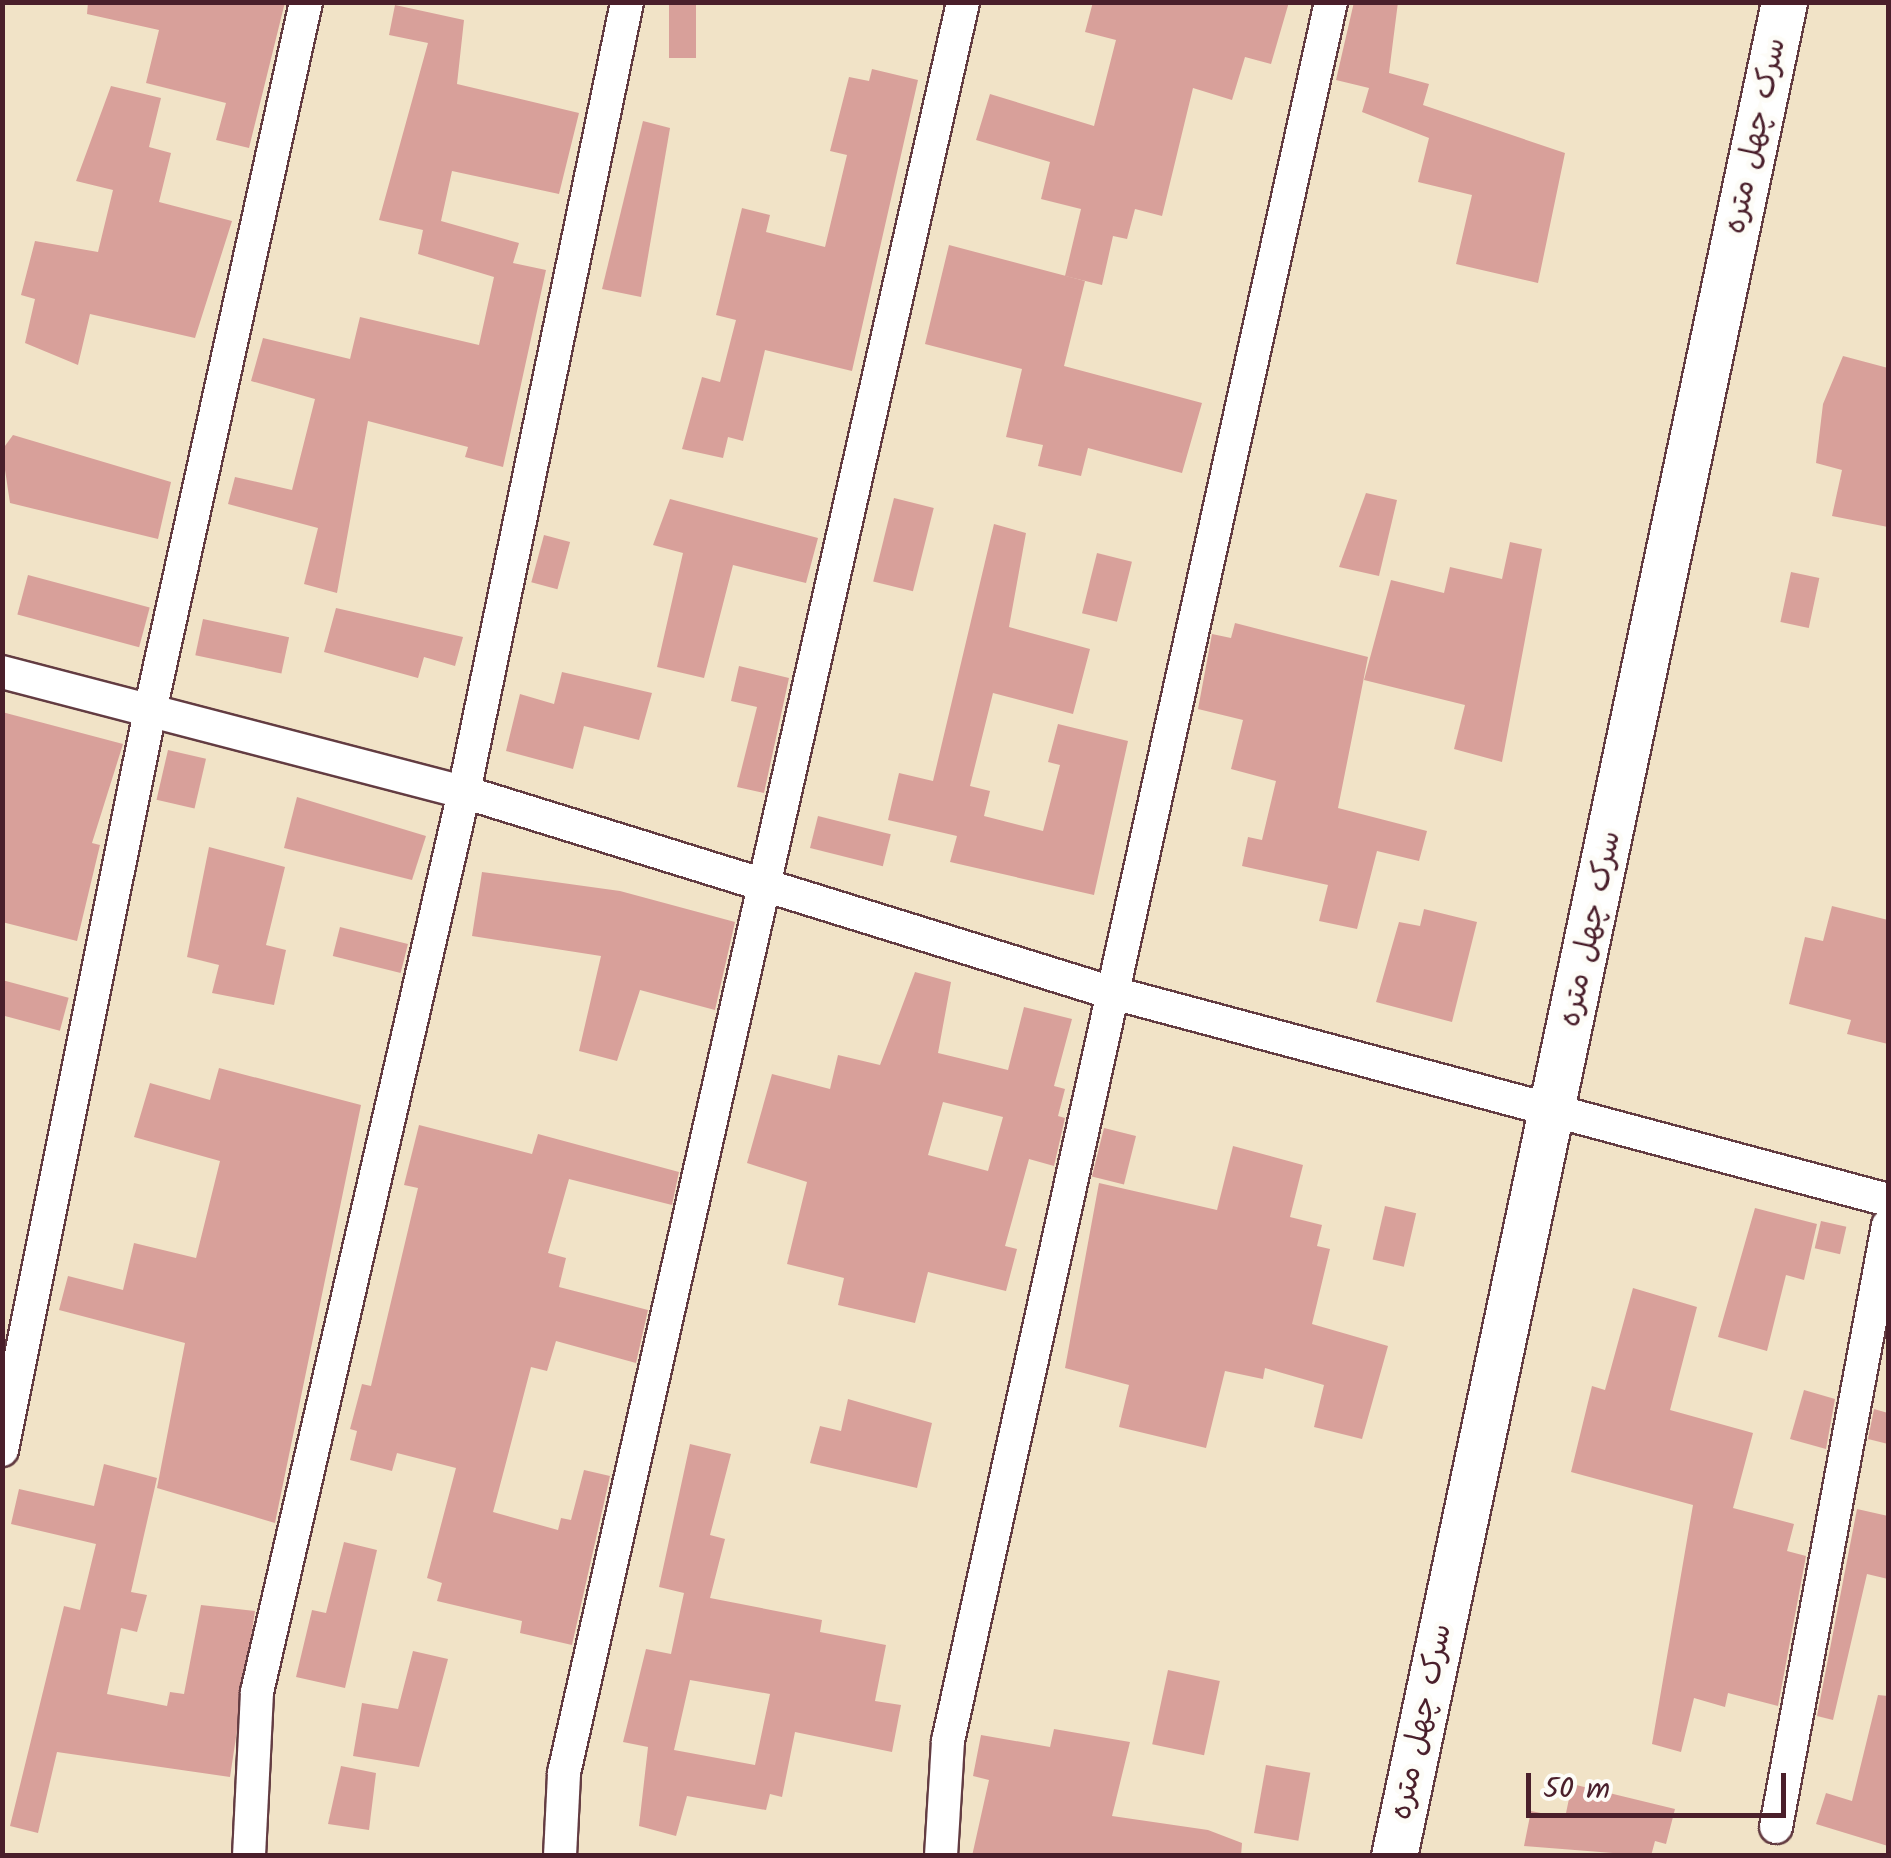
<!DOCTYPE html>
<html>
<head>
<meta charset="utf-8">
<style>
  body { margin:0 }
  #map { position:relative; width:1891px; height:1858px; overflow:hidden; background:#f1e3c7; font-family:Kalam,"Playpen Sans Arabic",sans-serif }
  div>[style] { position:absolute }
  .building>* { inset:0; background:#d8a09a; transform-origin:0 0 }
  .roads { filter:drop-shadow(2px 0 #633c42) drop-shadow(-2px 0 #633c42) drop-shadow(0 2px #633c42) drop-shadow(0 -2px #633c42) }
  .street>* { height:32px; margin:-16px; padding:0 16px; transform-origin:16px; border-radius:16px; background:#fff }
  .secondary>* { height:45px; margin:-22.5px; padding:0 22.5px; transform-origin:22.5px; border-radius:22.5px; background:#fff }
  span { translate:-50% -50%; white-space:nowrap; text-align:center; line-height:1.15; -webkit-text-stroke:10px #fdfcf7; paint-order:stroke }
  .street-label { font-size:30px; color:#4a1f2b }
  .frame { position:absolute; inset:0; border:5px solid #4a1f2b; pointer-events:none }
  .scale { position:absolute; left:1526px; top:1773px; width:260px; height:45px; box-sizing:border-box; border:5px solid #4a1f2b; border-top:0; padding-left:12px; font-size:30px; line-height:35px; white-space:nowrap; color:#4a1f2b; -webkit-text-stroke:8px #fdfcf7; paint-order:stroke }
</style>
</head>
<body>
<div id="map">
  <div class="building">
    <i style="clip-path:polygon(88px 2px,285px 2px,249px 148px,216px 140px,226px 103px,146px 83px,159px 30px,87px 14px)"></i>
    <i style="left:669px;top:2px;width:27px;height:56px"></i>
    <i style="clip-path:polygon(1093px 2px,1289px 2px,1271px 64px,1245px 57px,1232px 100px,1193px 88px,1162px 216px,1135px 209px,1127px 239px,1113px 236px,1102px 285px,1065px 276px,1081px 209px,1041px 199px,1050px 162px,976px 140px,990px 94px,1094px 126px,1116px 40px,1085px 32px)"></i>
    <i style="clip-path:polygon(1354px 2px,1398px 2px,1389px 73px,1429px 84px,1423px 105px,1565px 153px,1538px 283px,1456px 264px,1472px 195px,1418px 182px,1429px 138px,1362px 112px,1369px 88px,1336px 80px)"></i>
    <i style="clip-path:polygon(395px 5px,464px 20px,457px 84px,579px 113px,559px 194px,452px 171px,441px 221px,519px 243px,513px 263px,546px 270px,503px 467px,465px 457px,468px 447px,368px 421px,337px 593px,304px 584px,318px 528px,228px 504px,235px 477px,292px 490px,315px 399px,251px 381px,263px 338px,350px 359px,360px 317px,479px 345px,494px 277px,418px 254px,423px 230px,379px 220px,428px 43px,389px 35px)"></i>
    <i style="clip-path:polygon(872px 69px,918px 80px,852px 371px,765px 350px,743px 441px,728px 437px,723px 458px,682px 449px,702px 377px,720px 382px,736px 320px,716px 315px,742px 208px,770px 215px,766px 232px,825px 247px,847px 155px,830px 151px,849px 77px,869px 81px)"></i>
    <i style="clip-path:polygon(111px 86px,161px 98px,149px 147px,171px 153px,159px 202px,232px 221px,195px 338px,90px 314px,78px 365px,25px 343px,35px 299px,21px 295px,35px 241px,98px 252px,113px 190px,76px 181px)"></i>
    <i style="clip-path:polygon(643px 121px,670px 128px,641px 297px,602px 289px)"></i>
    <i style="clip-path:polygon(949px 245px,1085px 281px,1064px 366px,1202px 403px,1182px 473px,1088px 448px,1081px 476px,1038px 466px,1043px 445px,1006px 437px,1022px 369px,925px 344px)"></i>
    <i style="clip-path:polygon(1843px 356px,1888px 368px,1888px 527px,1832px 516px,1842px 470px,1816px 463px,1823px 404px)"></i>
    <i style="clip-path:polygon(13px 435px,171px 482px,158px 539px,10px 503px,2px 450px)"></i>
    <i style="clip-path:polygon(1366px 493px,1397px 500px,1379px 576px,1339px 567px)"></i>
    <i style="left:894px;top:498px;width:41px;height:86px;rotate:14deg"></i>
    <i style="clip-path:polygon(670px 499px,818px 538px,806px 583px,733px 565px,704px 678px,657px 667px,683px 553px,653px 545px)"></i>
    <i style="clip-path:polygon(994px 524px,1026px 533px,1009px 627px,1090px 649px,1073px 714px,993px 693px,970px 786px,990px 791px,984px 816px,1043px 831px,1060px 765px,1048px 762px,1058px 724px,1128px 741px,1094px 895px,950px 862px,957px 836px,888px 820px,899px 773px,933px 781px)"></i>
    <i style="left:544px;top:535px;width:27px;height:49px;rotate:15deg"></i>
    <i style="clip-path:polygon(1510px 542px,1542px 549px,1502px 762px,1454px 749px,1465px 705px,1364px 680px,1391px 580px,1444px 593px,1450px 567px,1502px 579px)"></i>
    <i style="left:1097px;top:553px;width:36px;height:62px;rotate:14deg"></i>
    <i style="left:1791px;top:572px;width:29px;height:51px;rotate:12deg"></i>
    <i style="left:28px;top:575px;width:126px;height:41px;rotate:15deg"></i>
    <i style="clip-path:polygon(336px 608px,463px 637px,455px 666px,424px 657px,418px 678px,324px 652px)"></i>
    <i style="left:203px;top:619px;width:88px;height:37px;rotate:12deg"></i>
    <i style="clip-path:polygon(1235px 623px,1368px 657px,1338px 808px,1427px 831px,1419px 861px,1377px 851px,1357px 929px,1319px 921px,1328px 885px,1242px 866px,1248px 837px,1262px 840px,1276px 781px,1231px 769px,1243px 720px,1198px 709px,1212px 634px,1231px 638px)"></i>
    <i style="clip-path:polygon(739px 666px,789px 678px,764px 793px,737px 787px,757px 707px,731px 701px)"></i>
    <i style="clip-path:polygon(562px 672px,652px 693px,639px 740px,584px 726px,573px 769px,506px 751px,520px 694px,554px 704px)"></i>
    <i style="clip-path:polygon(2px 712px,123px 744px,92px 843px,100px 845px,77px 941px,2px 922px)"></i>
    <i style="left:168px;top:750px;width:39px;height:51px;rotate:13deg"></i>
    <i style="clip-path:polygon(297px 797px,426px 836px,412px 880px,284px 848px)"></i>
    <i style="left:818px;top:816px;width:75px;height:33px;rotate:14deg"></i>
    <i style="clip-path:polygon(209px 847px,285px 867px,266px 945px,286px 950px,274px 1005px,212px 993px,219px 965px,187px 957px)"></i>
    <i style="clip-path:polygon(482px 872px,620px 891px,735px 922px,715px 1010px,640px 990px,617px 1061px,579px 1051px,601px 956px,472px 936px)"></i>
    <i style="clip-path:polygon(1832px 906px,1888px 920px,1888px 1044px,1847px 1034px,1851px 1020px,1789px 1004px,1805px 937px,1823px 941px)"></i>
    <i style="clip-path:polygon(1424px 909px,1477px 922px,1452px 1022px,1376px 1002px,1399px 922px,1420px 926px)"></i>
    <i style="left:340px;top:927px;width:70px;height:30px;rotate:14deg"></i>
    <i style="clip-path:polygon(evenodd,915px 972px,951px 982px,938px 1053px,1008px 1070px,1024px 1007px,1072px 1019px,1054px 1086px,1065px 1089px,1058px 1116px,1065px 1118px,1054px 1166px,1029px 1159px,1005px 1246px,1017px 1249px,1006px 1291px,928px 1272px,915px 1323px,838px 1305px,844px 1278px,787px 1264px,807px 1182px,747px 1163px,772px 1074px,830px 1089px,838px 1055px,880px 1065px,915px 972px,943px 1102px,1003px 1117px,988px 1171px,928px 1155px,943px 1102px)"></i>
    <i style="left:2px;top:980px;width:69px;height:34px;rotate:15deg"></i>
    <i style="clip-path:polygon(219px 1068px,361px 1105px,275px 1523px,157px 1488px,185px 1343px,59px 1310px,68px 1276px,123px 1290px,134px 1243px,196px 1258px,220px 1161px,134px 1137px,150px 1083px,210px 1100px)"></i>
    <i style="clip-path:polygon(419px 1125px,532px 1154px,538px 1134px,679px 1172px,672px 1205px,569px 1179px,548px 1253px,566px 1258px,559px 1287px,648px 1310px,636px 1363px,556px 1341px,547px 1371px,531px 1367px,493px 1512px,558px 1530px,561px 1518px,571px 1520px,584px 1470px,610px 1476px,572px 1645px,520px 1633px,522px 1621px,437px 1601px,442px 1583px,427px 1578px,456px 1468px,397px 1453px,392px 1471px,350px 1460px,357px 1431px,350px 1429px,362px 1384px,371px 1386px,418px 1188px,404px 1185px)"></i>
    <i style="left:1104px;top:1128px;width:33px;height:50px;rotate:14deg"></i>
    <i style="clip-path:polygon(1233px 1146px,1303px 1165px,1290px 1217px,1322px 1225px,1317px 1246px,1330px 1249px,1312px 1324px,1388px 1346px,1362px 1439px,1314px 1427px,1324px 1385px,1265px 1368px,1263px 1379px,1225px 1371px,1206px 1448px,1119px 1427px,1129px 1385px,1065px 1368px,1099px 1183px,1217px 1210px)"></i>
    <i style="left:1385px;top:1206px;width:32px;height:55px;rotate:13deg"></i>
    <i style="clip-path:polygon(1755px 1208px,1817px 1224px,1804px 1280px,1786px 1275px,1767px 1351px,1718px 1337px)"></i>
    <i style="left:1821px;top:1221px;width:26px;height:28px;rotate:13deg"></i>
    <i style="clip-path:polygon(1633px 1288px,1697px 1307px,1670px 1410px,1753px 1433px,1733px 1508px,1794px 1524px,1787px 1551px,1806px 1556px,1778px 1706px,1728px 1693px,1725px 1707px,1694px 1698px,1681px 1752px,1652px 1744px,1693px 1505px,1571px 1472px,1592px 1386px,1605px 1390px)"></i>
    <i style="clip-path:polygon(1804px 1390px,1835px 1399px,1826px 1449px,1790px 1439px)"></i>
    <i style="clip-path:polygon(848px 1399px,932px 1423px,917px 1488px,810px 1463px,820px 1426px,841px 1431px)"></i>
    <i style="clip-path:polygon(1874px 1409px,1888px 1413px,1888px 1444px,1868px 1439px)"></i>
    <i style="clip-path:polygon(evenodd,690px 1444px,731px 1454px,710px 1535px,725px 1539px,710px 1598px,822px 1620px,820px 1632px,886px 1645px,875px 1701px,901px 1705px,892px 1752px,795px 1732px,782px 1797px,770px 1794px,766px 1810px,687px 1796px,676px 1836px,639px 1826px,648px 1747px,623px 1742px,646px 1649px,671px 1654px,684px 1593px,659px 1587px,690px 1444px,690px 1680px,770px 1694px,755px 1765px,674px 1750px,690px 1680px)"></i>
    <i style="clip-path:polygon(104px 1464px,157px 1478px,131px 1592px,147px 1595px,137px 1632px,121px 1628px,107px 1694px,167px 1706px,170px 1692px,184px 1694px,201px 1605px,255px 1611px,230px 1777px,57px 1752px,38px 1833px,10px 1826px,64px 1606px,80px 1610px,96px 1544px,11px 1524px,19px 1489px,94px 1506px)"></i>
    <i style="clip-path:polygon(1857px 1509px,1888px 1516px,1888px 1579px,1867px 1574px,1833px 1720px,1817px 1716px)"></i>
    <i style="clip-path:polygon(344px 1542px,377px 1550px,345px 1688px,296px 1677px,312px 1610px,326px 1613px)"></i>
    <i style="clip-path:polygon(413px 1651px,448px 1659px,419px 1767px,353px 1756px,362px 1703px,398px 1709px)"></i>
    <i style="left:1168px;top:1670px;width:53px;height:76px;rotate:12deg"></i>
    <i style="clip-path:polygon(1878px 1695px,1888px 1696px,1888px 1846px,1816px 1824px,1826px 1793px,1852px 1801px)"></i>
    <i style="clip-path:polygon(1054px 1729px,1130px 1742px,1112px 1816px,1208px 1830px,1242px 1843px,1241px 1856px,972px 1856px,989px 1780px,973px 1776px,981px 1735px,1050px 1747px)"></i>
    <i style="left:1266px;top:1765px;width:45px;height:69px;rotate:10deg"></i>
    <i style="clip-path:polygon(341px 1766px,376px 1773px,369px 1830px,328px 1824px)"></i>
    <i style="clip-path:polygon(1572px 1784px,1675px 1809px,1666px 1844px,1655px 1841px,1651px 1856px,1524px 1846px,1531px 1811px,1565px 1818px)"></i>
  </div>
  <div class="roads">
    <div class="street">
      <i style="left:2px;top:672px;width:477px;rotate:14.6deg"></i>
      <i style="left:464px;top:792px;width:672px;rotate:17.22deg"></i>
      <i style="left:1106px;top:991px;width:809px;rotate:14.96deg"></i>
      <i style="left:2px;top:1450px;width:754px;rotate:-78.68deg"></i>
      <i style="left:150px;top:711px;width:726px;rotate:-77.59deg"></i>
      <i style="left:1776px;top:1827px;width:612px;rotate:-79.46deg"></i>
      <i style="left:249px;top:1856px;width:164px;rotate:-87.2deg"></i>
      <i style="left:257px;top:1692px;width:923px;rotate:-77.05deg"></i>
      <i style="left:464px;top:792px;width:807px;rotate:-78.34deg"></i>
      <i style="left:560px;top:1856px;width:83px;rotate:-87.2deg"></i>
      <i style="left:564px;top:1773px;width:1815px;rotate:-77.3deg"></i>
      <i style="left:941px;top:1856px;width:115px;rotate:-86.5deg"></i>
      <i style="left:948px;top:1741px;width:1781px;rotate:-77.58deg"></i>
    </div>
    <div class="secondary">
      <i style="left:1394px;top:1856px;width:1895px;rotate:-78.12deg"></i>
    </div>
  </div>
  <div class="street-label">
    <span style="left:1756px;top:136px;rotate:-78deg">سرک چهل متره</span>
    <span style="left:1591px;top:929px;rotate:-78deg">سرک چهل متره</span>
    <span style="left:1422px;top:1722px;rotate:-78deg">سرک چهل متره</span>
  </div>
  <div class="frame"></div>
  <div class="scale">50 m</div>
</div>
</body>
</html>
